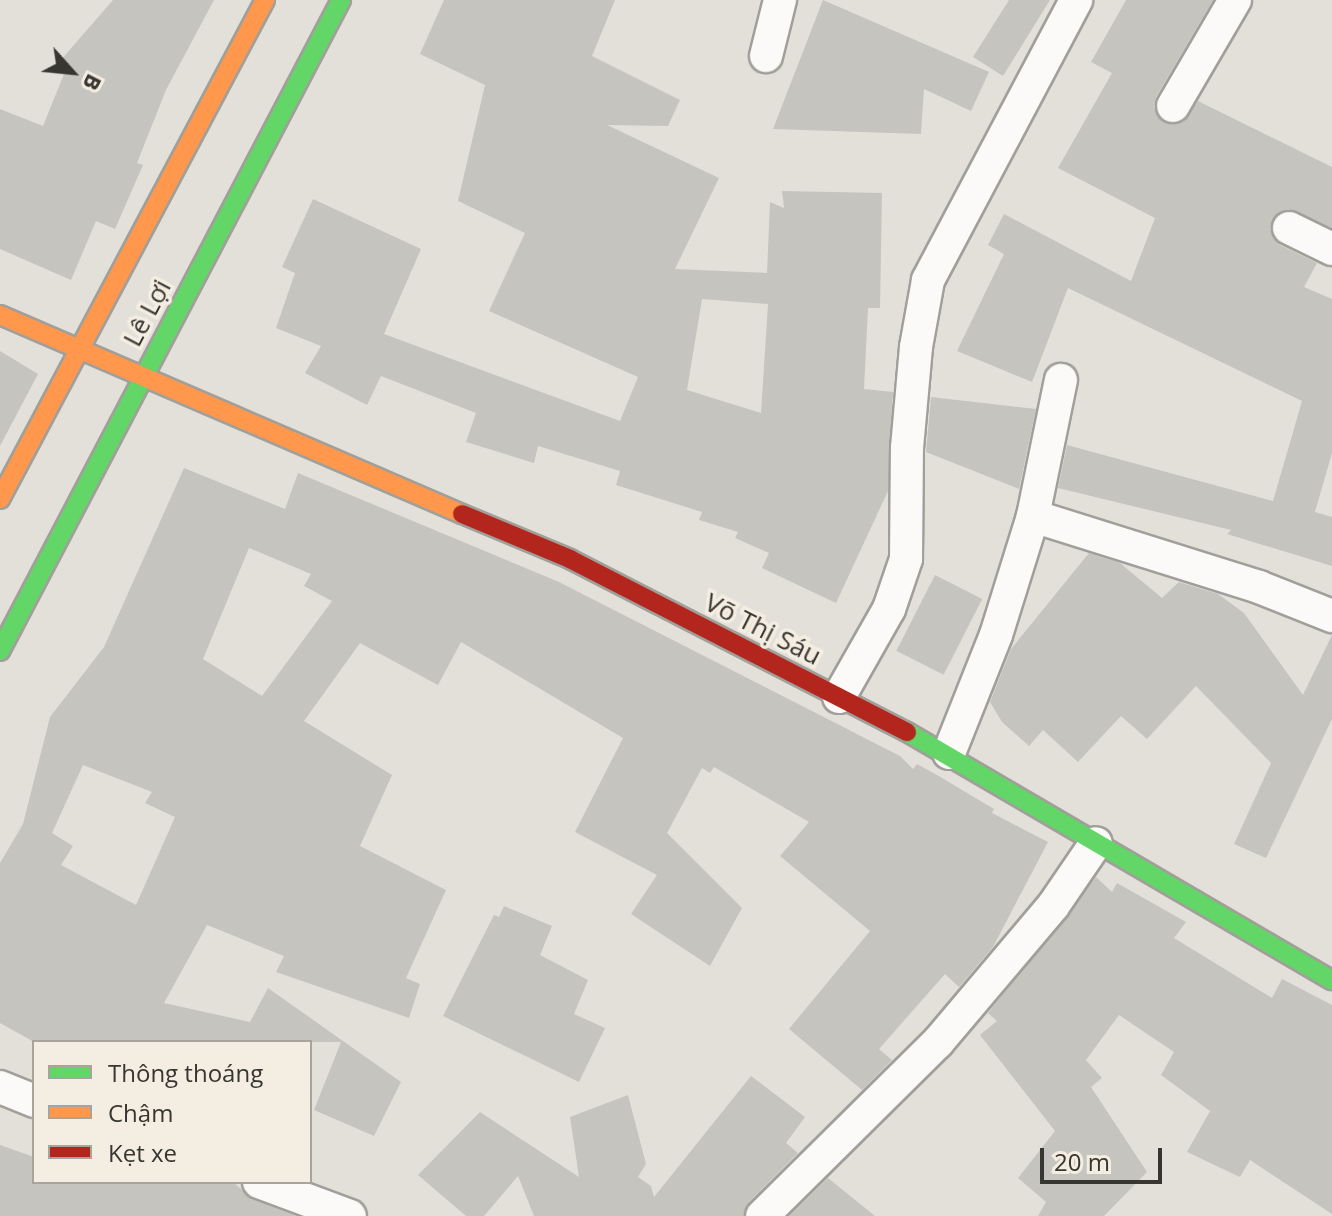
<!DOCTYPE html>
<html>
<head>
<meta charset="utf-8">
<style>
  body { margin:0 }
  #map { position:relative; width:1332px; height:1216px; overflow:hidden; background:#e2e0d9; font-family:"Open Sans",sans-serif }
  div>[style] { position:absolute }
  .building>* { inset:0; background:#c6c4bf; transform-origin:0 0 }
  .roads { filter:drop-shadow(2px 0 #a19f9a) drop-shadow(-2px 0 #a19f9a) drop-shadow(0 2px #a19f9a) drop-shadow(0 -2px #a19f9a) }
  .street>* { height:32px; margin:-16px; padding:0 16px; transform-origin:16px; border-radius:16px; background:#fbfaf9 }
  .fast>* { height:18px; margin:-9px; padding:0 9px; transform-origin:9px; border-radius:9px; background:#63d668 }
  .slow>* { height:18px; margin:-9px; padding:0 9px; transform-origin:9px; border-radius:9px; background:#ff974d }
  .jam>* { height:18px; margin:-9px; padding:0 9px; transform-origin:9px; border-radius:9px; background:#b3261e }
  span { translate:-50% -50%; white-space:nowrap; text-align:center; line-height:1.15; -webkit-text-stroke:7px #f4eee2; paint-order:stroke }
  .street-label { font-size:26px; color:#383631 }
  .legend { position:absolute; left:32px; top:1040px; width:280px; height:144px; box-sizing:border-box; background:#f4eee2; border:2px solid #a9a49b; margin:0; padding:10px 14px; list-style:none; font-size:24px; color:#383631 }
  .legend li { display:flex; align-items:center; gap:16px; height:40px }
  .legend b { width:40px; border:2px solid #a9a49b }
  .north { position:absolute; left:32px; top:32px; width:80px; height:80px; -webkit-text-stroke:6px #f4eee2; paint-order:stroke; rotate:117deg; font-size:22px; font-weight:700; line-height:32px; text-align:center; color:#383631 }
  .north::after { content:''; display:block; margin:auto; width:28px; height:36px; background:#383631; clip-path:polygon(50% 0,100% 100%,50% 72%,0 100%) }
  .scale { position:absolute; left:1040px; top:1148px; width:122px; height:36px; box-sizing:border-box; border:4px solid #383631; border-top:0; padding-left:10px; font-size:24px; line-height:28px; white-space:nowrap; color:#383631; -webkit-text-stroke:6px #f4eee2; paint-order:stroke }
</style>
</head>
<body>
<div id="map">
  <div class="building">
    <i style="clip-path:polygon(113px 0,214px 0,166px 90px,137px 163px,143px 165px,115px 229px,96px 221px,71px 280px,0 249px,0 109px,43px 126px,68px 64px,60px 61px)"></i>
    <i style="clip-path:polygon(evenodd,444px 0,615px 0,592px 56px,680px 100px,668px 126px,607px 125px,719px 178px,675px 269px,767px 273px,770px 202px,784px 208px,782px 191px,882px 193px,880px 308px,868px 308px,864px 389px,893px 392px,888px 491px,836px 603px,762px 568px,769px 553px,735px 538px,738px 532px,699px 520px,702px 512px,616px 485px,620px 471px,538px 446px,534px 463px,466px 442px,476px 413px,381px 376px,367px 405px,305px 373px,321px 346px,276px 328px,295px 273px,282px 267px,313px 199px,421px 249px,384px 334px,620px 421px,638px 377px,489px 311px,525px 233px,458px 201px,485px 85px,420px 54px,444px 0,702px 299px,768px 304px,761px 413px,687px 390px,702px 299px)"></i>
    <i style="clip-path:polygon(823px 0,989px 72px,971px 111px,924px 89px,921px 134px,773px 129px)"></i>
    <i style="clip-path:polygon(1009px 0,1050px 0,1003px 76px,973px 57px)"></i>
    <i style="clip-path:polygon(1126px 0,1213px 0,1156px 97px,1154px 107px,1163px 122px,1183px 122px,1198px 101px,1332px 167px,1332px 228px,1288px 209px,1278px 213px,1270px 229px,1280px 245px,1317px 263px,1304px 287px,1332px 299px,1332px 453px,1315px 512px,1332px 517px,1332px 566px,1227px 534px,1231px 530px,1058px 488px,1067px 445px,1273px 501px,1302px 401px,1068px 288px,1032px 382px,957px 351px,1004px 254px,988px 245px,1004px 214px,1131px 281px,1155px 218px,1058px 168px,1112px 73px,1091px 62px)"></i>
    <i style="clip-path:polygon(0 351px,38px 374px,0 446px)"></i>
    <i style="clip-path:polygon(931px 397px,1036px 409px,1019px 489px,926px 452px)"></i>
    <i style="clip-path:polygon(evenodd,184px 468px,285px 509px,298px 473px,559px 582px,900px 756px,913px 769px,917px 764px,937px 775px,994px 809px,992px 813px,1048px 842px,993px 947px,959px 987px,945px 974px,879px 1049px,892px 1060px,862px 1090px,789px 1029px,870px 931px,780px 856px,809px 822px,714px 767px,710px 773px,702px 768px,667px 833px,742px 908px,710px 966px,631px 914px,657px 875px,575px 832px,623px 738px,461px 642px,438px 685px,360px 643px,304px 721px,392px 775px,360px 846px,446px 890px,406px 978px,420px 984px,409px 1018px,276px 972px,284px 956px,207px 925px,164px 1003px,250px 1022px,268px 988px,401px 1082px,374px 1136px,314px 1110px,341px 1042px,34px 1042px,0 1023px,0 863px,23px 824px,50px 717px,104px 647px,184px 468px,249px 548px,311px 574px,304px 586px,332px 601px,262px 696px,203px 659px,249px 548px,184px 468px,83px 765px,152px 792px,145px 803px,175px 817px,136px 905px,61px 865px,73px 846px,52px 833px,83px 765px)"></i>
    <i style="clip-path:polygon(1089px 553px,1120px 563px,1162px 598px,1179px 582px,1218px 594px,1244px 613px,1303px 695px,1332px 635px,1332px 719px,1266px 858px,1234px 844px,1271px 763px,1196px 686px,1147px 739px,1121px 716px,1078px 762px,1043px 730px,1029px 746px,1002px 722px,990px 702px,1011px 649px)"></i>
    <i style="left:935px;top:575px;width:53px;height:85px;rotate:27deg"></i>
    <i style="clip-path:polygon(1096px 877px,1112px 892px,1117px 883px,1186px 922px,1174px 938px,1272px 998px,1282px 979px,1332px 1005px,1332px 1214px,1250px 1160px,1240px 1177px,1187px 1152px,1210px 1111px,1161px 1075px,1174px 1052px,1119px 1015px,1086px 1060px,1102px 1078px,1091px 1087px,1147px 1172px,1104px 1216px,1038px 1216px,1046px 1202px,1018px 1178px,1055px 1131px,980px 1035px,997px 1021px,988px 1013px)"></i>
    <i style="clip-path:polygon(504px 906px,552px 926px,540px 955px,588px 980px,574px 1014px,605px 1028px,579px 1082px,443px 1016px,494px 915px,499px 917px)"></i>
    <i style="clip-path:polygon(751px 1076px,805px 1117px,786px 1143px,798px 1153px,749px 1202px,744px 1216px,534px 1216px,518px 1176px,484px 1216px,466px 1216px,418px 1175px,480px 1112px,579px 1177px,570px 1117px,628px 1095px,646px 1164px,638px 1177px,651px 1186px,654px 1197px)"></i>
    <i style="clip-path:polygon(0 1145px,34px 1157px,34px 1182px,233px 1182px,252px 1199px,296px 1216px,0 1216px)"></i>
    <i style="clip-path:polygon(828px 1178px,875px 1216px,789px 1216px)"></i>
  </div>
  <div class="roads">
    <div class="street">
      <i style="left:766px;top:56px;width:58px;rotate:-76deg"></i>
      <i style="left:1173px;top:106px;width:123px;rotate:-59.7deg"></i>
      <i style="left:1289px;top:228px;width:48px;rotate:26deg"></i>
      <i style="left:1033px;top:516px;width:237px;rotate:17.4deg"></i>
      <i style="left:1259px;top:587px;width:79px;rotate:21.7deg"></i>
      <i style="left:839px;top:697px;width:101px;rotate:-60.4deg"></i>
      <i style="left:889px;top:609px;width:53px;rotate:-71.2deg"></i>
      <i style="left:906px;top:559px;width:111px;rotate:-89.5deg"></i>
      <i style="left:907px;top:448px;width:101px;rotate:-84.9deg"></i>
      <i style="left:916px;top:347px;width:68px;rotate:-79.8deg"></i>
      <i style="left:928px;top:280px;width:317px;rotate:-62.1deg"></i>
      <i style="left:949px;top:753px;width:127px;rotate:-68.3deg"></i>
      <i style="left:996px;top:635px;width:125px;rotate:-72.7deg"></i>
      <i style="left:1033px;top:516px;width:139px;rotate:-78.4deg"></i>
      <i style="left:0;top:1087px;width:37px;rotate:22deg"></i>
      <i style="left:259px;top:1182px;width:97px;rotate:20.5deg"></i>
      <i style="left:762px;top:1216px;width:247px;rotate:-44.7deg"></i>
      <i style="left:938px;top:1042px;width:178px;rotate:-49.8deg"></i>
      <i style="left:1053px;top:906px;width:76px;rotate:-55.7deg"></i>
    </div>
    <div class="fast">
      <i style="left:0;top:651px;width:735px;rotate:-62.35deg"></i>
      <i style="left:907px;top:732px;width:492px;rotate:30.3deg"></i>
    </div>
    <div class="slow">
      <i style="left:0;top:315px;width:503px;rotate:23.3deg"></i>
      <i style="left:0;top:499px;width:565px;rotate:-62.03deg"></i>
    </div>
    <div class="jam">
      <i style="left:462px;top:514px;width:117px;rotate:22.6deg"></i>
      <i style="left:570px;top:559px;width:379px;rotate:27.2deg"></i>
    </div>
  </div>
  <div class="street-label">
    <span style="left:147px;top:313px;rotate:-62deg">Lê Lợi</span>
    <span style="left:763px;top:629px;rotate:27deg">Võ Thị Sáu</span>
  </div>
  <ul class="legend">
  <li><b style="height:10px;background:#63d668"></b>Thông thoáng</li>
  <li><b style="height:10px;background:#ff974d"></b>Chậm</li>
  <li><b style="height:10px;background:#b3261e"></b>Kẹt xe</li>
  </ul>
  <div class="north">B</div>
  <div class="scale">20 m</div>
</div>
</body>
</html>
